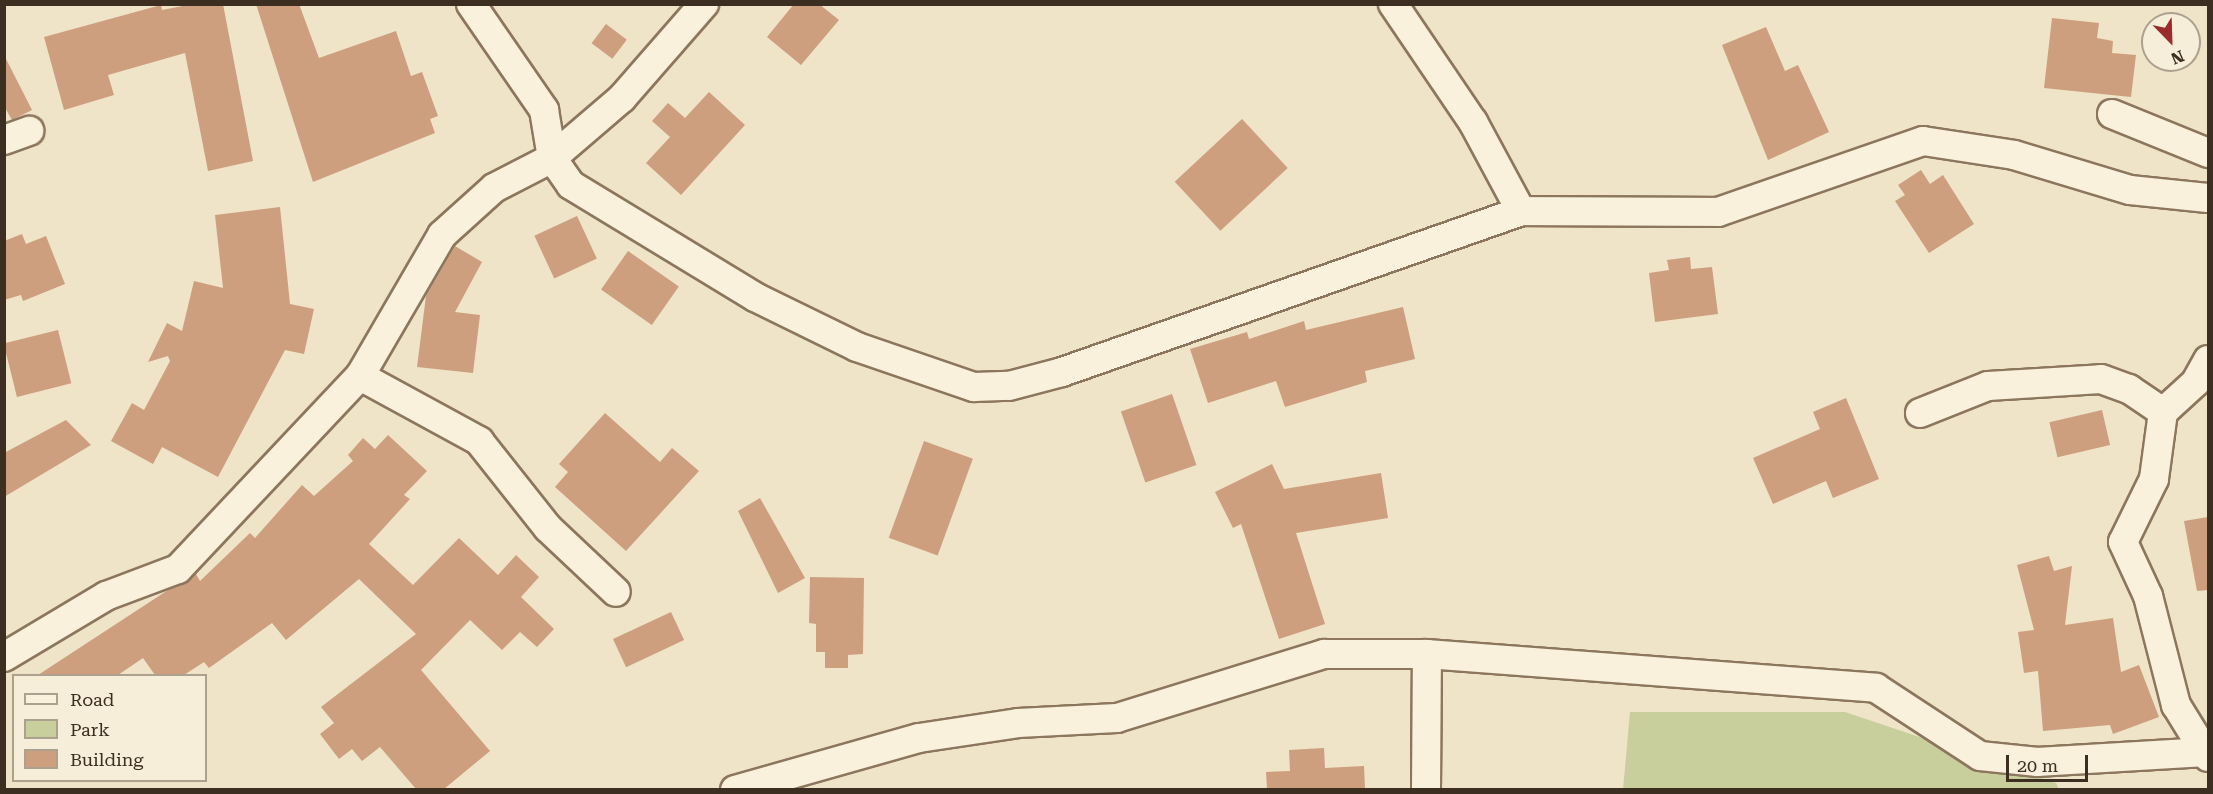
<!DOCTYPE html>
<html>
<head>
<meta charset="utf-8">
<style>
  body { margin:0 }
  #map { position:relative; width:2213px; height:794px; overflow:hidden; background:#efe3c8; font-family:"Roboto Serif",serif }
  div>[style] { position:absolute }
  .green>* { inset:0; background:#c8ce9c }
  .building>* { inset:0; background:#cd9f7e; transform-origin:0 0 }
  .roads { filter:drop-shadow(2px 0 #8c765d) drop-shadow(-2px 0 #8c765d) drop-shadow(0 2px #8c765d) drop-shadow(0 -2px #8c765d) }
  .minor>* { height:28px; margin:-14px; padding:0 14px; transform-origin:14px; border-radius:14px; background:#f9f1dc }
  span { translate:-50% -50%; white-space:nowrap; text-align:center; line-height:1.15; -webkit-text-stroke:5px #f6eed8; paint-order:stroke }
  .frame { position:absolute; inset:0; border:6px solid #3c2e20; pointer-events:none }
  .legend { position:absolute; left:12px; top:674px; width:195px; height:108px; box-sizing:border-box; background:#f6eed8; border:2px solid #aca18e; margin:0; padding:8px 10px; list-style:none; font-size:18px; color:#3c2e20 }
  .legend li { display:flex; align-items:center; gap:12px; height:30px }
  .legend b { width:30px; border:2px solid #aca18e }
  .north { position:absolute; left:2141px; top:12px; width:60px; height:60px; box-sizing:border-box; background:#f6eed8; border:2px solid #aca18e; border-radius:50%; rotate:157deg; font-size:16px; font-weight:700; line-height:24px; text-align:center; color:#3c2e20 }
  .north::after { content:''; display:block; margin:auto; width:21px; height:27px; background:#9b2c2d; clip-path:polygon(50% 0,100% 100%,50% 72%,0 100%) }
  .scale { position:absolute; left:2006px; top:755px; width:82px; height:27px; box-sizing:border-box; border:3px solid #3c2e20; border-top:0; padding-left:8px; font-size:18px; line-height:21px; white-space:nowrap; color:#3c2e20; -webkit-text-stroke:4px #f6eed8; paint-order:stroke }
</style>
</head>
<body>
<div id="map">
  <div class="green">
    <i style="clip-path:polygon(1630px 712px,1845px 712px,2056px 783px,2059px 789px,1623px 790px)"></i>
  </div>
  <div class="building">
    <i style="clip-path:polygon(193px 4px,223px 4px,253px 161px,208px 171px,185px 53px,108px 75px,114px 95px,64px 110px,44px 37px,161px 5px,162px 10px)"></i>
    <i style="clip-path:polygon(256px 4px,299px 4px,319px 58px,396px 31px,411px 76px,422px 72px,438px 116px,430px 119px,435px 133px,313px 182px)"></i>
    <i style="clip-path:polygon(794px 4px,819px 4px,839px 20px,801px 65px,767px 37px)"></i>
    <i style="clip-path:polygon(2052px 18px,2099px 23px,2097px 38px,2113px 41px,2112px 53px,2136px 55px,2131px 97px,2044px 88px)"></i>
    <i style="left:606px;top:24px;width:26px;height:24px;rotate:37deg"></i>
    <i style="clip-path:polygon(1766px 27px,1785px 71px,1798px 65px,1829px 132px,1768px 160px,1722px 45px)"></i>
    <i style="clip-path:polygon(4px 55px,32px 110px,12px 120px,4px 106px)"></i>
    <i style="clip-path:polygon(709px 92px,745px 125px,681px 195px,646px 163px,670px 137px,652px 121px,668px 103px,685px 118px)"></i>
    <i style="left:1242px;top:119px;width:67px;height:92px;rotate:47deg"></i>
    <i style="clip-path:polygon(1921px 170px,1930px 184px,1943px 175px,1974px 224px,1929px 253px,1895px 201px,1905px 195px,1898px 185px)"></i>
    <i style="clip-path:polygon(280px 207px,290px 304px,314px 309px,304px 354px,285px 350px,218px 477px,162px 447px,153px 464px,111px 441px,132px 403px,144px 410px,170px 361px,168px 356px,148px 362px,167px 323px,182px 331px,194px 281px,223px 288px,215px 215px)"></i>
    <i style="left:577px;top:216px;width:47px;height:47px;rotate:65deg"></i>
    <i style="clip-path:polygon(22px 234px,26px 244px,46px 236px,65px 284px,23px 301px,21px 295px,4px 300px,4px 241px)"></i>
    <i style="clip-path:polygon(455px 246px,482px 262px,455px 312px,480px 315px,473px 373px,417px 367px,426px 296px)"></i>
    <i style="left:628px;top:251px;width:62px;height:47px;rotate:35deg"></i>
    <i style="clip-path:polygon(1690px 257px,1691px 269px,1712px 267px,1718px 314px,1655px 322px,1649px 273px,1669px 270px,1667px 260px)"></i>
    <i style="clip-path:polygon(1403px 307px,1415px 359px,1365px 371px,1367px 382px,1285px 407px,1276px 381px,1208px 403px,1190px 349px,1247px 332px,1249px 339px,1304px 321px,1306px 330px)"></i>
    <i style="left:58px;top:330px;width:55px;height:56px;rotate:76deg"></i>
    <i style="left:1172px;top:394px;width:75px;height:54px;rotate:71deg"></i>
    <i style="clip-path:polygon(1846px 398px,1879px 479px,1833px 498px,1826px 481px,1773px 504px,1753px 458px,1820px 429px,1813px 412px)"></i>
    <i style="left:2102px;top:410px;width:36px;height:54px;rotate:77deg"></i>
    <i style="clip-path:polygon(605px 413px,660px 462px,672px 448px,699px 471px,626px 551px,555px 487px,568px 472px,559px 464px)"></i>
    <i style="clip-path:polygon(66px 420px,91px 445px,4px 497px,4px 453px)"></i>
    <i style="clip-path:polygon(388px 435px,427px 471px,404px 495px,410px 499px,369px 544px,413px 585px,459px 538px,498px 575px,516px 555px,539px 577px,521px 597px,554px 629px,537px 647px,520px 632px,502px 650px,470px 620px,421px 670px,490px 751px,444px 789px,416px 789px,380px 747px,362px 761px,352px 749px,339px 759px,320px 734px,334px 723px,321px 707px,416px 634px,359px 579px,286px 640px,272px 623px,209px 668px,204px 662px,184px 675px,155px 675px,143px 658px,118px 675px,38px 675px,165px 592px,196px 574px,200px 581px,250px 533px,255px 538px,302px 485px,314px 496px,353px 461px,348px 455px,363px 438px,375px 449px)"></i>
    <i style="left:924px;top:441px;width:52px;height:103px;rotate:20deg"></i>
    <i style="clip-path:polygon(1272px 464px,1284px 489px,1381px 473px,1388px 518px,1296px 533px,1325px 624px,1279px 639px,1241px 524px,1233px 528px,1215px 492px)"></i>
    <i style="clip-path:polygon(760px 498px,805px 578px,778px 593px,738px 511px)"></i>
    <i style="clip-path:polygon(2208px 517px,2208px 590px,2197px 591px,2184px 521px)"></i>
    <i style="clip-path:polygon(2049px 556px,2054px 571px,2072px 566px,2065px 625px,2113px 618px,2121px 672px,2139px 665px,2159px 717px,2113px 734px,2110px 725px,2043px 731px,2038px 671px,2024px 673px,2018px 632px,2034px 630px,2017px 565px)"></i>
    <i style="clip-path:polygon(810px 577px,864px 578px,863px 654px,848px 655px,848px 668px,825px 668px,825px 652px,816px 652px,816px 624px,809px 623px)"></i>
    <i style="left:671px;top:612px;width:31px;height:64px;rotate:65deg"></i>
    <i style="clip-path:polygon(1324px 748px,1325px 768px,1364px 766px,1365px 789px,1267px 789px,1266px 772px,1290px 771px,1289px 750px)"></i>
  </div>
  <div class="roads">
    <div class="minor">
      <i style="left:471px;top:4px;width:129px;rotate:55.4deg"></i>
      <i style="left:544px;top:110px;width:49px;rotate:80.5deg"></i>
      <i style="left:552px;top:158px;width:33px;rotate:55deg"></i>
      <i style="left:571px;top:185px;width:215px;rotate:31.3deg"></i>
      <i style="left:755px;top:297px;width:114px;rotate:26.1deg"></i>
      <i style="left:857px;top:347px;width:124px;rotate:18.9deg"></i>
      <i style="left:974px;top:387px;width:35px;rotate:-2deg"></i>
      <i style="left:1009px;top:386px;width:55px;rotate:-14.8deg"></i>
      <i style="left:1062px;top:372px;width:486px;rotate:-19.3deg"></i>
      <i style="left:1521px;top:211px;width:197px;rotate:0.3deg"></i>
      <i style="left:1718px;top:212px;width:217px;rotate:-19.1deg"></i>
      <i style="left:1923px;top:141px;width:92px;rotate:8.7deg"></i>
      <i style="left:2014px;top:155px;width:121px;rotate:16.8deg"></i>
      <i style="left:2130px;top:190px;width:78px;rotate:5.9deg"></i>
      <i style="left:1393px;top:4px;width:143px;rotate:55.9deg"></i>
      <i style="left:1473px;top:122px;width:101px;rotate:61.7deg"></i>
      <i style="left:2112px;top:114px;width:104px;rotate:22.1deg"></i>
      <i style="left:4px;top:140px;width:27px;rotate:-20deg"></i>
      <i style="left:2208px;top:360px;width:25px;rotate:119deg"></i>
      <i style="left:2196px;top:382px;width:45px;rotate:137.7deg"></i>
      <i style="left:2163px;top:412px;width:68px;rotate:97.7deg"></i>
      <i style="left:2154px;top:479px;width:70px;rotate:116.2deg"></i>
      <i style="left:2123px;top:542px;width:60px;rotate:65.2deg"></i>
      <i style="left:2148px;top:596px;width:113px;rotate:75.6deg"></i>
      <i style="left:2176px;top:705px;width:61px;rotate:58.4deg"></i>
      <i style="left:360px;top:376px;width:136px;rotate:28.6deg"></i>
      <i style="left:479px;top:441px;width:111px;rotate:51.6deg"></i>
      <i style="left:548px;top:528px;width:93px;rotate:43.3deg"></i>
      <i style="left:1920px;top:413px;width:73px;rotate:-21.7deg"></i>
      <i style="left:1988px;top:386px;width:113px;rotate:-3.5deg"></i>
      <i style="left:2101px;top:379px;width:30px;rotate:20deg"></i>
      <i style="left:2129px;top:389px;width:41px;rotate:34.1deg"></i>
      <i style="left:4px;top:657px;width:119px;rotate:-30.9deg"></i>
      <i style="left:106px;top:596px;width:77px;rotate:-20.6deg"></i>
      <i style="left:178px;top:569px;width:265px;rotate:-46.7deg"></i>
      <i style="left:360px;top:376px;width:163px;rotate:-59.8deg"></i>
      <i style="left:442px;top:235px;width:70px;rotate:-42.1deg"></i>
      <i style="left:494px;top:188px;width:65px;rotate:-27.3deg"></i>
      <i style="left:552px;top:158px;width:92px;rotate:-40.6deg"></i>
      <i style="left:622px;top:98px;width:125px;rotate:-48.9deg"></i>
      <i style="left:735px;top:790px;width:191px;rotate:-15.8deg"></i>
      <i style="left:919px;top:738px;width:100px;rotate:-8.6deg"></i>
      <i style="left:1018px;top:723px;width:99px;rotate:-2.9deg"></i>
      <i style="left:1117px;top:718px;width:217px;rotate:-17.2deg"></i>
      <i style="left:1324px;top:654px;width:103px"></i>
      <i style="left:1427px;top:654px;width:450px;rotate:4.3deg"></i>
      <i style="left:1876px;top:688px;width:124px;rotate:33.2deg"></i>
      <i style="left:1980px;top:756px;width:58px;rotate:5.9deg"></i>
      <i style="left:2038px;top:762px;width:167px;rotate:-3.4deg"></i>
      <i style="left:1426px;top:790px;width:136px;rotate:-89.6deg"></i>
    </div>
  </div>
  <div class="frame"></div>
  <ul class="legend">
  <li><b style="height:8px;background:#f9f1dc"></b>Road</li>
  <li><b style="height:16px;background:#c8ce9c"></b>Park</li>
  <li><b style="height:16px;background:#cd9f7e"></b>Building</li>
  </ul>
  <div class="north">N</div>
  <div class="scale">20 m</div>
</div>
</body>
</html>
